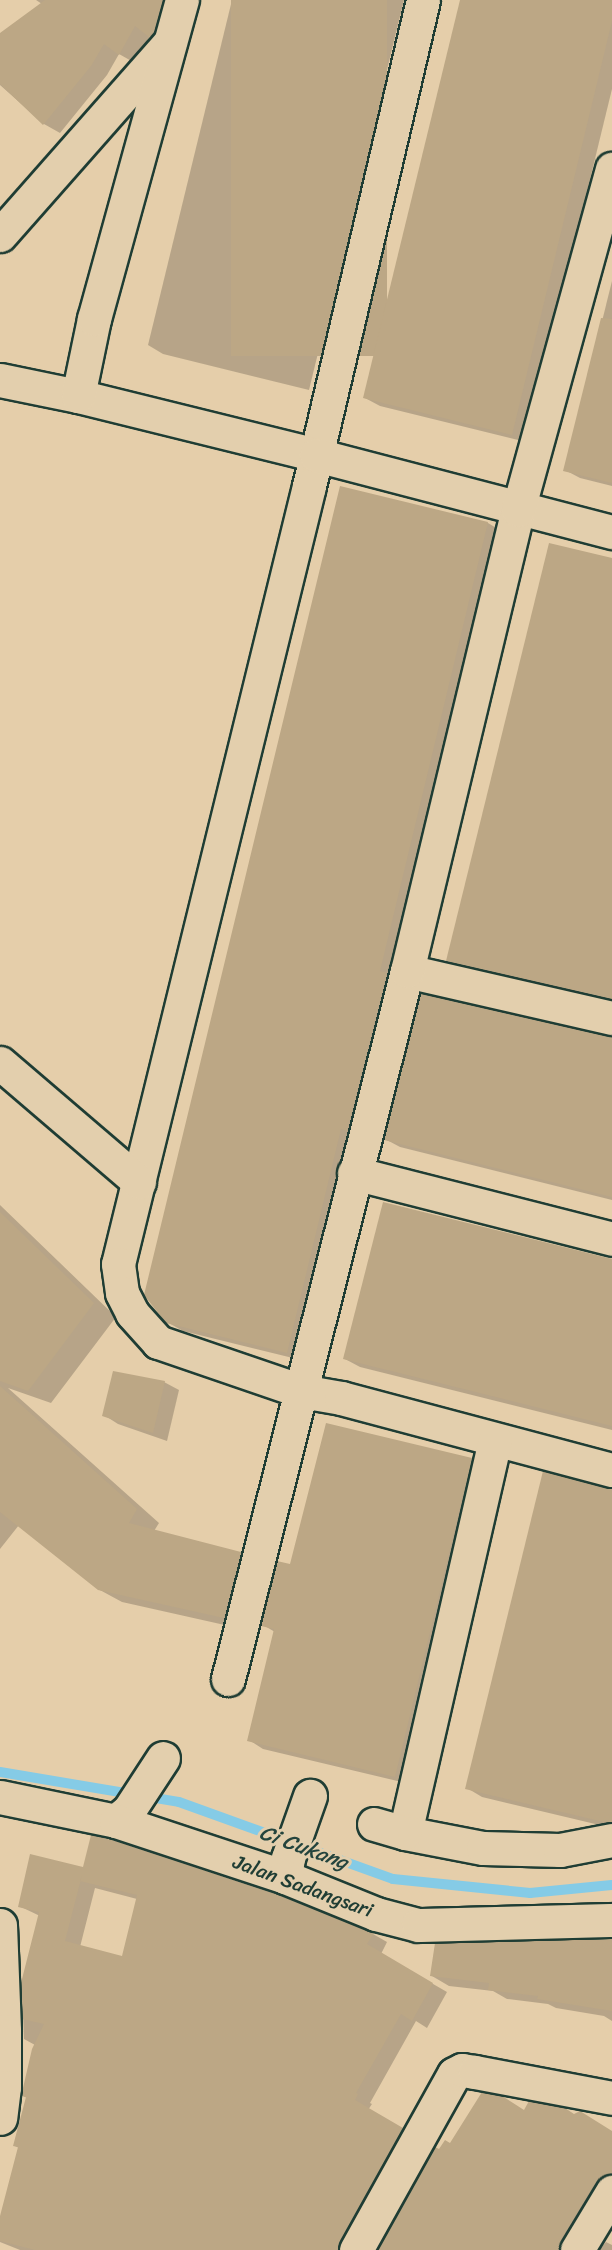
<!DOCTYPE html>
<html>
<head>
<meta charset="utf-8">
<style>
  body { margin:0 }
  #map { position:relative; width:612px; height:2250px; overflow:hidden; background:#e5ceaa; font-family:Sriracha,sans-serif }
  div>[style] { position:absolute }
  .shadow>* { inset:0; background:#0003 }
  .stream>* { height:10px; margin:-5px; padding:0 5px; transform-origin:5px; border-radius:5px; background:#85cbe6 }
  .building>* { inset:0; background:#bca785; transform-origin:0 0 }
  .roads { filter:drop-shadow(2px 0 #1f3d34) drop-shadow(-2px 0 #1f3d34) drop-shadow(0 2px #1f3d34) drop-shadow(0 -2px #1f3d34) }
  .minor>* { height:33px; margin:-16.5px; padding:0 16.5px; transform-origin:16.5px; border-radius:16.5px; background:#e3cfad }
  .tertiary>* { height:33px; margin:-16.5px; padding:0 16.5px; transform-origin:16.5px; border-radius:16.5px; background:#e3cfad }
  span { translate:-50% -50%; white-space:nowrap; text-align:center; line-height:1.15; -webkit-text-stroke:6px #e3cfad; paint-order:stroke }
  .street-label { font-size:20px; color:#1f3d34 }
  .water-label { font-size:21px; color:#24443d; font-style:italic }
</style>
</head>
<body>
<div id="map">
  <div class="shadow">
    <i style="clip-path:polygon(36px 0,182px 0,165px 45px,150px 36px,135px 63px,119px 54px,107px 75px,60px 133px,44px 124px,0 85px,0 58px,42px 4px)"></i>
    <i style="clip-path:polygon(232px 0,404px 0,309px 390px,163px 354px,148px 345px)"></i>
    <i style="clip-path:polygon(462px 0,612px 0,612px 89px,526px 442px,380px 406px,365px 398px)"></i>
    <i style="clip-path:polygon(612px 281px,612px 486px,580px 478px,565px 470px)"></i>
    <i style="clip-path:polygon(341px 488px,488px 523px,503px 532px,301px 1360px,183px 1331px,167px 1322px)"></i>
    <i style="clip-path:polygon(612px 560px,612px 1003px,462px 968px,447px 960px)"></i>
    <i style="clip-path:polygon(612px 1038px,612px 1200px,400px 1147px,385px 1139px)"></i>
    <i style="clip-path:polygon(0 1205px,116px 1317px,51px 1403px,8px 1388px,159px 1523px,154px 1531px,240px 1553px,263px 1566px,247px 1630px,122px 1602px,98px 1589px,19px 1525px,0 1549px)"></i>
    <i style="clip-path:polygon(612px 1260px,612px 1430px,360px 1367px,345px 1359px)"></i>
    <i style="clip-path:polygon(164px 1382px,179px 1390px,167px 1441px,118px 1424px,104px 1415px)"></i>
    <i style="clip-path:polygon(471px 1459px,486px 1468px,410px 1784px,263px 1749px,249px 1740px,275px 1632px,263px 1625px)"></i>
    <i style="clip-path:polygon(612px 1489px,612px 1828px,482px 1797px,467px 1788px)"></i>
    <i style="clip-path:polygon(evenodd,31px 1856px,373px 1934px,387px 1942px,381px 1954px,447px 1992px,427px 2028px,416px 2021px,370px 2103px,372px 2104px,368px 2110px,416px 2138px,354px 2250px,20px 2250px,0 2242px,0 2223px,19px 2148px,15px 2146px,27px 2098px,23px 2096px,35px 2045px,24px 2039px,22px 1983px,40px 1916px,19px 1906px,31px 1856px,95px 1888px,137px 1899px,123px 1958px,80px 1947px,95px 1888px)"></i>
    <i style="clip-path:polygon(612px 1940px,612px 2021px,604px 2016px,556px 2008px,548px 2004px,507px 1999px,493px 1991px,449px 1986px,432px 1976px)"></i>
    <i style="clip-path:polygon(525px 2111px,575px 2115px,612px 2132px,612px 2189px,575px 2250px,379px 2250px,440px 2151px)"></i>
    <i style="clip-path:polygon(606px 2242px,612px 2245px,612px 2250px,599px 2250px)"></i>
  </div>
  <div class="stream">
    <i style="left:0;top:1772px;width:181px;rotate:9.5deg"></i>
    <i style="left:179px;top:1802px;width:227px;rotate:19.8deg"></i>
    <i style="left:393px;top:1879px;width:138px;rotate:5.8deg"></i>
    <i style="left:530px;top:1893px;width:82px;rotate:-5.6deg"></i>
  </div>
  <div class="building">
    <i style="clip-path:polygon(45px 0,163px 0,154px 32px,149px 37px,135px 26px,119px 55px,104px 44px,91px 66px,43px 125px,0 84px,0 33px)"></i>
    <i style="left:231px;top:0;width:156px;height:356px"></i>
    <i style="clip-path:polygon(460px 0,612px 0,612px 21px,512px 435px,363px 398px)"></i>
    <i style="clip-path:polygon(601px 318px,612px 319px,612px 483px,563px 471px)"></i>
    <i style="clip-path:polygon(340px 486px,488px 522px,380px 971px,387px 973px,347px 1131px,341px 1129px,287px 1353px,166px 1323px,144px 1295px)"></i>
    <i style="clip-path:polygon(549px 543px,612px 558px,612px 999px,446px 961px)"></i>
    <i style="clip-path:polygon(421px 993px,612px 1036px,612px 1197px,384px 1140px)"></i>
    <i style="clip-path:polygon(383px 1202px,612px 1259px,612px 1426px,343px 1359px)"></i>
    <i style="clip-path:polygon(0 1212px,94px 1303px,28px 1391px,0 1381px)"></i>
    <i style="clip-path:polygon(113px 1371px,165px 1381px,153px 1433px,102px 1416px)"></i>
    <i style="clip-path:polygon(0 1386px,137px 1509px,129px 1523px,241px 1552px,224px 1618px,98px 1590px,0 1512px)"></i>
    <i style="clip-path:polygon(326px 1423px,472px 1458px,395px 1777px,247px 1741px,274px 1629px,261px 1626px,277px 1561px,290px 1564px)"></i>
    <i style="clip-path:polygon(543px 1471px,612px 1488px,612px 1822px,604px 1822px,465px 1789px)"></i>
    <i style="clip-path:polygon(evenodd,91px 1835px,116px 1841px,279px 1895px,374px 1933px,367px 1944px,433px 1983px,412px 2021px,401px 2014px,356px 2093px,358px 2094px,355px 2100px,403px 2128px,340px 2241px,337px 2250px,35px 2250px,0 2241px,0 2216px,18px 2147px,13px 2146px,26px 2097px,22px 2096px,23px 2088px,32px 2049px,44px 2024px,22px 2019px,21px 1983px,39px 1912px,18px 1907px,30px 1854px,83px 1867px,91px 1835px,82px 1875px,80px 1881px,137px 1895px,122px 1956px,65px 1941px,82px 1875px)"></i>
    <i style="clip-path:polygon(612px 1939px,612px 2011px,537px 1999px,538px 1996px,488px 1990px,489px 1983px,430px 1976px,435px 1943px)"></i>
    <i style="clip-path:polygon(482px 2092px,502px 2096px,524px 2110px,529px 2101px,565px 2108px,574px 2114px,580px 2111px,612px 2131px,612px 2173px,602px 2176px,596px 2182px,561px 2240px,558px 2250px,377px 2250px,435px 2147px,439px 2149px,445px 2140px,450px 2143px)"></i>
  </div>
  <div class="roads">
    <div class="minor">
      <i style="left:423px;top:0;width:499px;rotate:103.2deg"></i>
      <i style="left:309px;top:486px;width:801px;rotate:103.79deg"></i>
      <i style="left:118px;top:1264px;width:29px;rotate:82deg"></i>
      <i style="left:122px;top:1293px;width:22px;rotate:63deg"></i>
      <i style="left:132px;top:1313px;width:39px;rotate:48deg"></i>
      <i style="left:158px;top:1342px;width:151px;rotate:18.9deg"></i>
      <i style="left:301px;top:1391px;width:41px;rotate:9.9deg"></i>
      <i style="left:341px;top:1398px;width:280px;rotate:14.9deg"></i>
      <i style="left:0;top:235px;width:256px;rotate:-48.6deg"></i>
      <i style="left:0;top:380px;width:80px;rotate:11.6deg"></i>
      <i style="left:78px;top:396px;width:245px;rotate:13.9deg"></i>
      <i style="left:316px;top:455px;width:306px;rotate:14.6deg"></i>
      <i style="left:78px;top:396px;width:79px;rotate:-78.3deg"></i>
      <i style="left:94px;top:319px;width:331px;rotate:-74.6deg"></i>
      <i style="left:407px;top:971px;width:210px;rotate:12.9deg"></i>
      <i style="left:0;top:1063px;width:183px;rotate:40.6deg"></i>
      <i style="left:354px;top:1173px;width:266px;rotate:14.3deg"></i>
      <i style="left:495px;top:1440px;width:403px;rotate:102.9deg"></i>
      <i style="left:405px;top:1833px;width:79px;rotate:10.9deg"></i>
      <i style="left:483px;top:1848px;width:77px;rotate:1.5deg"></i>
      <i style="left:560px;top:1850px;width:53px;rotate:-10.9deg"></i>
      <i style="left:228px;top:1679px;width:730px;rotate:-75.81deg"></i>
      <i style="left:407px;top:971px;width:474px;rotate:-76.5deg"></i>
      <i style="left:518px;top:510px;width:354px;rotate:-74.6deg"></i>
      <i style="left:116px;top:1821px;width:17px;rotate:-40deg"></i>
      <i style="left:129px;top:1810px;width:62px;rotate:-56.8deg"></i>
      <i style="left:374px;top:1824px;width:32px;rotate:16deg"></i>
      <i style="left:285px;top:1877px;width:19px;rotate:-81deg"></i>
      <i style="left:288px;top:1858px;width:66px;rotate:-70.5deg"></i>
      <i style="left:356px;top:2250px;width:201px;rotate:-60.9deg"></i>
      <i style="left:454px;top:2074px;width:9px;rotate:-27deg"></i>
      <i style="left:462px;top:2070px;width:13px;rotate:9deg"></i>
      <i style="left:475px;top:2072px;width:139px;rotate:10.7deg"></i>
      <i style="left:577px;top:2250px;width:68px;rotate:-58.9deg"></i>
    </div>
    <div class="tertiary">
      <i style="left:0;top:1797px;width:118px;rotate:11.7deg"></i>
      <i style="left:116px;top:1821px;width:178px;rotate:18.3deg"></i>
      <i style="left:285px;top:1877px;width:98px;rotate:22.1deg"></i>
      <i style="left:376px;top:1914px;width:43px;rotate:14.7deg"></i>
      <i style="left:418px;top:1925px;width:194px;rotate:-1.5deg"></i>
      <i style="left:0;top:1925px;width:106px;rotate:87.8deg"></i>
      <i style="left:4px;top:2031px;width:56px;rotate:90deg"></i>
      <i style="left:4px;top:2087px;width:31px;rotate:97deg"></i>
    </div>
  </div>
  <div class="street-label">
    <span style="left:303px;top:1886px;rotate:20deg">Jalan Sadangsari</span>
  </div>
  <div class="water-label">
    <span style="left:304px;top:1847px;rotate:20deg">Ci Cukang</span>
  </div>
</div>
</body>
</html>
